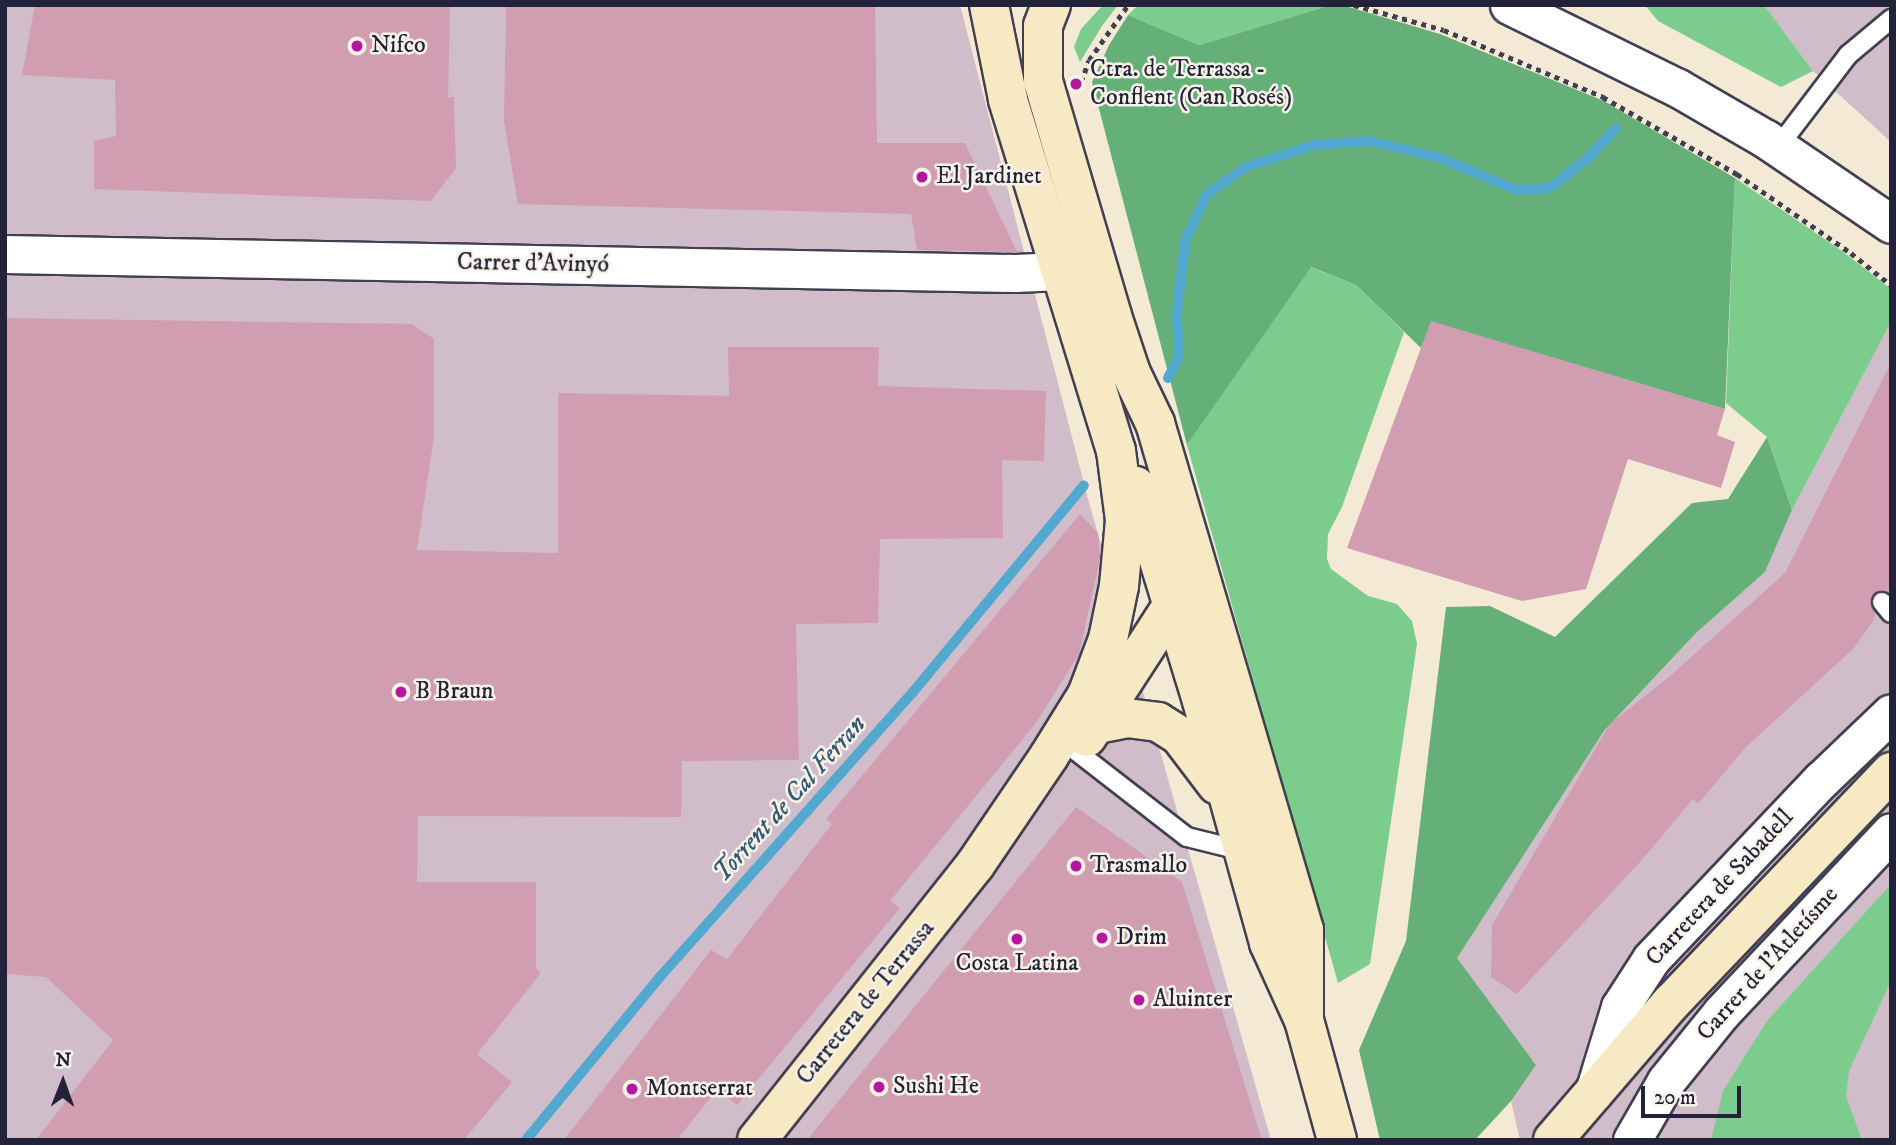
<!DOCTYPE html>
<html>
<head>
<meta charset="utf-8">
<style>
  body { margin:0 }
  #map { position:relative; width:1896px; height:1145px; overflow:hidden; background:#f3e9d4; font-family:"IM FELL DW Pica",serif }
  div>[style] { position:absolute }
  .industrial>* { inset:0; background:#d1bdc9 }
  .green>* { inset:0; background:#7bcc8d }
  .forest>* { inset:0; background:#64b078 }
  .stream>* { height:10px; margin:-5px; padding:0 5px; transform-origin:5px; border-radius:5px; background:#53a8cf }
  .building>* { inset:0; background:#d19db0 }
  .path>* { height:4.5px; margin-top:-2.25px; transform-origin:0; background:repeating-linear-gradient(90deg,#414052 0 5px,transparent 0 10px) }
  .roads { filter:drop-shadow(2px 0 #414052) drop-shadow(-2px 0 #414052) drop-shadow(0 2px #414052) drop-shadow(0 -2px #414052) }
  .lane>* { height:18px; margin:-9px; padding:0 9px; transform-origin:9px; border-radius:9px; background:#fff }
  .street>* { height:37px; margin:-18.5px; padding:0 18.5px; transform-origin:18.5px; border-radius:18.5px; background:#fff }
  .secondary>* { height:38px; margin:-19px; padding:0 19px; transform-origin:19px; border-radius:19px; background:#f6e9c3 }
  .dots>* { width:19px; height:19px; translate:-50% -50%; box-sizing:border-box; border:4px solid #f7f3e8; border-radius:50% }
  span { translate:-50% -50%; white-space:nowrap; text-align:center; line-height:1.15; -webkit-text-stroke:5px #f7f3e8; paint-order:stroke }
  .poi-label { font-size:24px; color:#22223b }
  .left { translate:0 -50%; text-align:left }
  .street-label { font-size:24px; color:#22223b }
  .water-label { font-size:26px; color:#365876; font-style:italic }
  .frame { position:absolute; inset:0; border:7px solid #22223b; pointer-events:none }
  .north { position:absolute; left:28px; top:1047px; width:70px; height:70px; -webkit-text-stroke:5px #f7f3e8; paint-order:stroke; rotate:1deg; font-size:19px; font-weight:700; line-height:28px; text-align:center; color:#22223b }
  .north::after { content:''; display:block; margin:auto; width:24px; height:32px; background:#22223b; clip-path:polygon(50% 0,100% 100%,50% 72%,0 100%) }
  .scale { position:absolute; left:1641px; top:1086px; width:100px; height:32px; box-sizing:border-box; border:4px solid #22223b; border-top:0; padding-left:9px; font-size:21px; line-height:24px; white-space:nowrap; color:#22223b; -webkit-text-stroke:5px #f7f3e8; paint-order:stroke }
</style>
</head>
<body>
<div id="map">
  <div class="industrial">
    <i style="clip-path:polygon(5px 5px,960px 5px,1088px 499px,1271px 1140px,5px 1140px)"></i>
    <i style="clip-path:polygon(1764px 5px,1891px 5px,1891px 142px,1813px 71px)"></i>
    <i style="clip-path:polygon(1891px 322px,1891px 1140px,1520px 1140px,1511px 1101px,1536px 1065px,1456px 959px,1604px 731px,1696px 633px,1765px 572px,1792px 510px)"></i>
  </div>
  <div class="green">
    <i style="clip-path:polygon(1103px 5px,1118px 5px,1102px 26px,1080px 62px,1074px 47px,1081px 29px)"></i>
    <i style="clip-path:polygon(1138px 5px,1331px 5px,1199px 45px,1128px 15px)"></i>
    <i style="clip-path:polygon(1645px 5px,1764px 5px,1813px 71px,1781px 87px,1658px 21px)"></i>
    <i style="clip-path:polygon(1735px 178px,1842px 251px,1891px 289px,1891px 322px,1792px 510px,1767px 437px,1726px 403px)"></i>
    <i style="clip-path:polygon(1310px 267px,1356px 285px,1404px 332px,1342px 507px,1328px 534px,1327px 559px,1331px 569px,1368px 596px,1397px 604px,1412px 621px,1417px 644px,1370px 964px,1338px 983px,1187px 445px)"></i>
    <i style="clip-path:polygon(1891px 884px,1891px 981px,1849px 1071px,1846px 1096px,1862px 1140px,1711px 1140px,1723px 1091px,1767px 1021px)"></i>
  </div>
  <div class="forest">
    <i style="clip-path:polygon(1331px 5px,1342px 5px,1440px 34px,1604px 101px,1735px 178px,1725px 409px,1432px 322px,1421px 348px,1356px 285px,1311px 267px,1187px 445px,1092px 82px,1109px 45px,1128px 15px,1199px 45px)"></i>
    <i style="clip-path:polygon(1767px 437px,1792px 510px,1765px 572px,1696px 633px,1604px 731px,1457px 958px,1536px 1065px,1511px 1101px,1475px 1140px,1380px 1140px,1359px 1050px,1406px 941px,1446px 607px,1490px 606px,1555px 637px,1692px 503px,1728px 499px)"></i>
  </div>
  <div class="stream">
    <i style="left:1168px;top:378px;width:25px;rotate:-63deg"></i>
    <i style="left:1179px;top:356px;width:42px;rotate:-92.7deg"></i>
    <i style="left:1177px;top:314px;width:73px;rotate:-83.7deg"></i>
    <i style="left:1185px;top:241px;width:52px;rotate:-64.9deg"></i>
    <i style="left:1207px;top:194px;width:47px;rotate:-34.7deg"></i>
    <i style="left:1246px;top:167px;width:71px;rotate:-17.9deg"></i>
    <i style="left:1314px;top:145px;width:56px;rotate:-4.1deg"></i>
    <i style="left:1370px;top:141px;width:73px;rotate:13.5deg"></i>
    <i style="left:1441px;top:158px;width:82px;rotate:22.8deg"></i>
    <i style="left:1517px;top:190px;width:33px;rotate:-3deg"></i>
    <i style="left:1550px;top:188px;width:48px;rotate:-38.3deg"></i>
    <i style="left:1588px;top:158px;width:41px;rotate:-47deg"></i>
    <i style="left:526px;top:1140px;width:210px;rotate:-50.6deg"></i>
    <i style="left:659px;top:978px;width:383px;rotate:-48.4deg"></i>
    <i style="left:913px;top:692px;width:268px;rotate:-50.4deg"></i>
  </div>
  <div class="building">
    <i style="clip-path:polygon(35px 5px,450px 5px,448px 97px,454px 97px,456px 168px,431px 201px,94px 189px,94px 141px,116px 136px,115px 80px,22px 75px)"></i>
    <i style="clip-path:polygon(506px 5px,875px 5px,877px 143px,965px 143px,1017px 252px,917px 250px,911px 214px,518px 204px,504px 121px)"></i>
    <i style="clip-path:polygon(5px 318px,412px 324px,434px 339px,434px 437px,417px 550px,558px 553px,558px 393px,729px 396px,728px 347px,879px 347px,878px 386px,1046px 391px,1044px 461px,1002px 460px,1003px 538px,880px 539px,878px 623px,796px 624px,799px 760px,682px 761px,681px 817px,418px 816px,417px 882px,536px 882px,536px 968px,541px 973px,477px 1054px,512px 1082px,464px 1140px,36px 1140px,113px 1040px,46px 977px,5px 974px)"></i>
    <i style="clip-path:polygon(1431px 321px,1725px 409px,1717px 435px,1735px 442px,1721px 488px,1628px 459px,1586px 589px,1522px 601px,1347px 548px)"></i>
    <i style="clip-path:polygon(1891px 363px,1891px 583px,1887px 592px,1880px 591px,1872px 597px,1871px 604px,1876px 613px,1873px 621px,1854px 648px,1745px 748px,1698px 804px,1693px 799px,1641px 861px,1517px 994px,1491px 977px,1492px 925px,1610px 724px,1670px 676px,1785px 573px)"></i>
    <i style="clip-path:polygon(1080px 514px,1098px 533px,1100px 559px,1079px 654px,1036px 723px,890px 901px,900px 908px,737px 1105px,717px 1089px,677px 1140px,564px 1140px,711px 950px,727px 959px,832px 824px,826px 819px)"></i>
    <i style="clip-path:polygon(1076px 807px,1182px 882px,1262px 1140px,807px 1140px)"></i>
  </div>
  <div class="path">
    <i style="left:1354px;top:5px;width:93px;rotate:15.5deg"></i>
    <i style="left:1444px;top:30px;width:173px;rotate:22.8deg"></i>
    <i style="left:1603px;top:97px;width:155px;rotate:29.9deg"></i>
    <i style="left:1737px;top:174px;width:139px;rotate:34.7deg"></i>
    <i style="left:1851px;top:253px;width:51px;rotate:38.7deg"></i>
    <i style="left:1081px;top:82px;width:23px;rotate:-70deg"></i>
    <i style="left:1089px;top:60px;width:67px;rotate:-54.7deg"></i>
  </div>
  <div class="roads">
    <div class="lane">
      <i style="left:1778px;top:147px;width:116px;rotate:-52.7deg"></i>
      <i style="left:1848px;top:55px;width:56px;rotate:-39.9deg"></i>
      <i style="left:1882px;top:602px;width:14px;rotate:51deg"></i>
      <i style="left:1076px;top:751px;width:140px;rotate:37.8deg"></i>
      <i style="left:1187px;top:837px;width:58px;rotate:14deg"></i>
    </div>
    <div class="street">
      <i style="left:1509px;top:5px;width:188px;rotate:26.2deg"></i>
      <i style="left:1678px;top:88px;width:102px;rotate:30.1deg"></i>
      <i style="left:1766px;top:139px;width:151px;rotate:34.2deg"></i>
      <i style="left:5px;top:254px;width:1010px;rotate:1.08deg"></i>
      <i style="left:1015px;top:273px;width:46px;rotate:-2.5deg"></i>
      <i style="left:1594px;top:1092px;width:89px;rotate:-73deg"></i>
      <i style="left:1620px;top:1007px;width:57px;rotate:-57.1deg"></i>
      <i style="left:1651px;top:959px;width:248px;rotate:-46.5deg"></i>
      <i style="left:1822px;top:779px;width:95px;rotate:-43.7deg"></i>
      <i style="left:1632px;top:1140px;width:68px;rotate:-60deg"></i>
      <i style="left:1666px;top:1081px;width:87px;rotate:-51deg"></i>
      <i style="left:1721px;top:1013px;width:248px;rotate:-46.8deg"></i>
    </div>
    <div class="secondary">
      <i style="left:1051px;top:5px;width:22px;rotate:111deg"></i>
      <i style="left:1043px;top:26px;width:55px;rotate:90deg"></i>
      <i style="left:1043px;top:81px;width:245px;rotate:73.6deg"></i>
      <i style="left:1112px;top:316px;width:60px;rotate:71.6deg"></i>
      <i style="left:1131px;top:373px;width:55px;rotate:64.4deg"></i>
      <i style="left:1155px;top:423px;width:528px;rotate:73.62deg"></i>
      <i style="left:1304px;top:930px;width:90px;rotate:90deg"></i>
      <i style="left:1136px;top:486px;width:225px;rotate:72.9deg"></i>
      <i style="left:1202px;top:701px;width:251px;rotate:74.5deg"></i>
      <i style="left:1269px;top:943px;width:85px;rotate:65.6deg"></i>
      <i style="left:1304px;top:1020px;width:124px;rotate:74.6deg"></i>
      <i style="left:1097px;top:724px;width:31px;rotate:-11deg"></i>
      <i style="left:1127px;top:718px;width:31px;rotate:7deg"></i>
      <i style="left:1158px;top:722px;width:26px;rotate:32deg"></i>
      <i style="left:1180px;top:736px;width:61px;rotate:52.9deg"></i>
      <i style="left:1087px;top:737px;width:156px;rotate:-57deg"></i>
      <i style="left:1172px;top:606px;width:18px;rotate:-81deg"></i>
      <i style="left:757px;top:1140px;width:351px;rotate:-51.6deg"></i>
      <i style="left:975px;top:865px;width:132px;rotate:-55.8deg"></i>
      <i style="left:1049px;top:756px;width:72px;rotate:-58.1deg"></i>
      <i style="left:1087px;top:695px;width:60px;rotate:-69.4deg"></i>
      <i style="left:1108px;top:639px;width:54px;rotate:-78.3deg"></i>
      <i style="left:1119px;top:586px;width:66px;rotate:-84.8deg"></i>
      <i style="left:1125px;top:520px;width:70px;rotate:-97.4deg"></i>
      <i style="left:1116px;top:451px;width:368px;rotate:-107.1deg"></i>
      <i style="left:1008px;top:99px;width:96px;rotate:-101.4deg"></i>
      <i style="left:1553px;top:1140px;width:181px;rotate:-49.3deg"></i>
      <i style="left:1671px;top:1003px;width:319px;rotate:-46.4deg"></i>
    </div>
  </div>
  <div class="dots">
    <i style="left:357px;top:46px;background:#b5179e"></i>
    <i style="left:1076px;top:84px;background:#b5179e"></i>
    <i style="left:922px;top:177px;background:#b5179e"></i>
    <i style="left:401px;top:692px;background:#b5179e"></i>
    <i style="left:1076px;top:866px;background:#b5179e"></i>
    <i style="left:1102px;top:938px;background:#b5179e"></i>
    <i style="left:1017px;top:939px;background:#b5179e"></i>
    <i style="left:1139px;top:1000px;background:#b5179e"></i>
    <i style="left:879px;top:1087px;background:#b5179e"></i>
    <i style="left:632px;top:1089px;background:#b5179e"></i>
  </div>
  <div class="poi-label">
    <span class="left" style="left:371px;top:46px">Nifco</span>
    <span class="left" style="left:1090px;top:84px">Ctra. de Terrassa -<br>Conflent (Can Rosés)</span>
    <span class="left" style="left:936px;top:177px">El Jardinet</span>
    <span class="left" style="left:415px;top:692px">B Braun</span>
    <span class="left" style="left:1090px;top:866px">Trasmallo</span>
    <span class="left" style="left:1116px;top:938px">Drim</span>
    <span style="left:1017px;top:964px">Costa Latina</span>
    <span class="left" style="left:1153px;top:1000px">Aluinter</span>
    <span class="left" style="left:893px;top:1087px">Sushi He</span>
    <span class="left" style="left:646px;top:1089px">Montserrat</span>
  </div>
  <div class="street-label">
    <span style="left:533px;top:264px;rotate:1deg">Carrer d'Avinyó</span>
    <span style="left:1720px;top:888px;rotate:-47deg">Carretera de Sabadell</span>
    <span style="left:1768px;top:964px;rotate:-48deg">Carrer de l'Atletísme</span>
    <span style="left:866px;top:1003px;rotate:-51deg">Carretera de Terrassa</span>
  </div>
  <div class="water-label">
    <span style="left:790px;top:799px;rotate:-48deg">Torrent de Cal Ferran</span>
  </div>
  <div class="frame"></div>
  <div class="north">N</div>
  <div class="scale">20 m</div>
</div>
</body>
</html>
